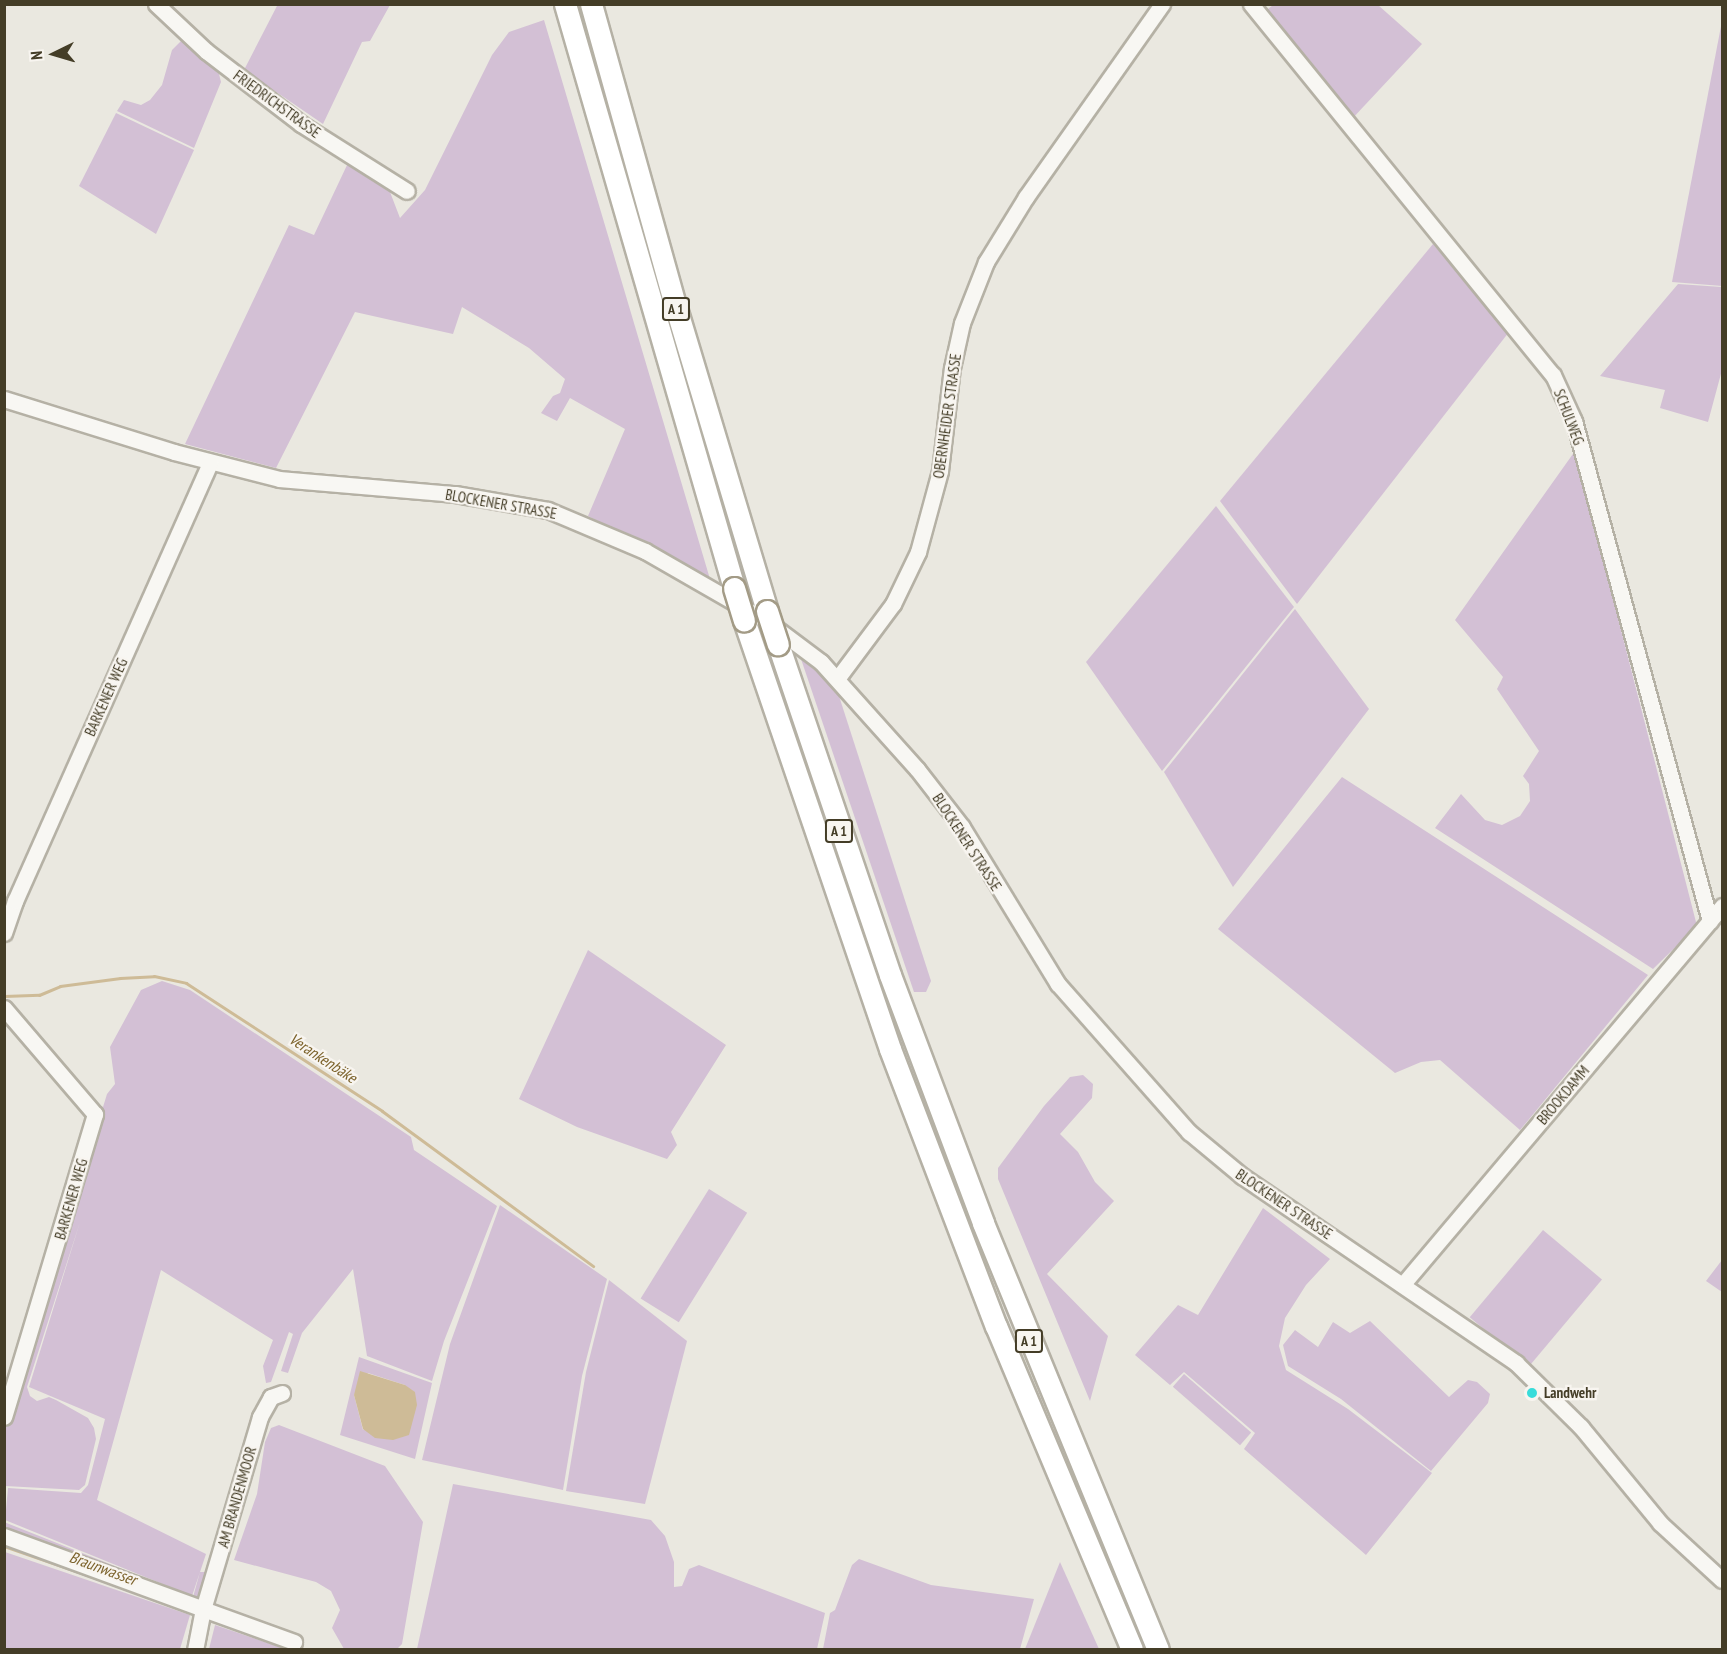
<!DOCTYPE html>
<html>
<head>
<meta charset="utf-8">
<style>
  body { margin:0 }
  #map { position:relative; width:1727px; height:1654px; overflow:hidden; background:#eae8e0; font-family:"PT Sans Narrow",sans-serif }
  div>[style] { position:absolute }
  .green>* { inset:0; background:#d3c0d5; transform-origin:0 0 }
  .water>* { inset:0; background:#cebb97 }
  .stream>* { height:3px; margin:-1.5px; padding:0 1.5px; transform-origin:1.5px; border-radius:1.5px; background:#cebb97 }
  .roads { filter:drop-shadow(2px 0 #b5b1a5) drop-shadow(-2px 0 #b5b1a5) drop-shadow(0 2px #b5b1a5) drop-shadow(0 -2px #b5b1a5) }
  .minor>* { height:15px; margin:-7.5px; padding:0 7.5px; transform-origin:7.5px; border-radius:7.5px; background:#f8f7f3 }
  .highway>* { height:21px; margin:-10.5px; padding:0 10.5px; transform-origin:10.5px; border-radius:10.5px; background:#fff }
  .bridges { filter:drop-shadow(2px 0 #a39b86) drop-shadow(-2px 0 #a39b86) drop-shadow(0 2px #a39b86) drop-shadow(0 -2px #a39b86) }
  .highway-bridge>* { height:21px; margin:-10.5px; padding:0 10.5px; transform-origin:10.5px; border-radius:10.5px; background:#fff }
  .dots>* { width:16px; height:16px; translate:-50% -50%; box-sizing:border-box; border:3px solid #f8f5f0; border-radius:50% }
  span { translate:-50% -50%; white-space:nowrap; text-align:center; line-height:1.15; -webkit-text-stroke:4.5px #f8f5f0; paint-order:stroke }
  .shield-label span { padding:2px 4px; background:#f8f5f0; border:2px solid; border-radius:4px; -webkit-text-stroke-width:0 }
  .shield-label { font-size:14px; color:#443d27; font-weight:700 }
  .street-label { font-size:15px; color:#443d27 }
  .poi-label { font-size:15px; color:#443d27; font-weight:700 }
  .left { translate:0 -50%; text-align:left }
  .water-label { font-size:16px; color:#7c632c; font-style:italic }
  .frame { position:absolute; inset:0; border:6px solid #443d27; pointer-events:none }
  .north { position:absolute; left:24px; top:24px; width:60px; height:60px; -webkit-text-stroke:4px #f8f5f0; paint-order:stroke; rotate:265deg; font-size:16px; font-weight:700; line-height:24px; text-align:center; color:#443d27 }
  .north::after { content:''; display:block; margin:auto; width:21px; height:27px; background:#443d27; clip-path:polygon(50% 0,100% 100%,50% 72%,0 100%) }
</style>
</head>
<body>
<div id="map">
  <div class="green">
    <i style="clip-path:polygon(278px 4px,390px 5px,370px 41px,362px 42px,323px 124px,244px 70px)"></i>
    <i style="clip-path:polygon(1273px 5px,1378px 5px,1422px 44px,1351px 120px,1262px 14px)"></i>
    <i style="clip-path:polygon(544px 20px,710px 579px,588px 516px,625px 429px,570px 398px,557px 421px,541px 413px,553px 396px,560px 393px,565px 379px,529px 348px,462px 307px,453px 334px,355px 312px,276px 468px,185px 444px,289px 225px,314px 235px,348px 163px,390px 192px,400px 218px,425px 190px,492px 55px,509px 32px)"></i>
    <i style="clip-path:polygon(1722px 21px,1722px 286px,1672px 282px)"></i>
    <i style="clip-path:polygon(183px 39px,219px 74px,221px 82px,194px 148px,117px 111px,124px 100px,141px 105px,150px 100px,162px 85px,172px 50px)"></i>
    <i style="clip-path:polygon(116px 113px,194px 150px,156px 234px,79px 186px)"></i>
    <i style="clip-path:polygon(1433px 244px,1509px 332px,1297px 604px,1220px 501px)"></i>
    <i style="clip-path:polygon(1678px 284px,1722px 287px,1722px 370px,1708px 422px,1660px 408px,1665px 390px,1600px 376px)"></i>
    <i style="clip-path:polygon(1575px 451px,1697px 926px,1653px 969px,1435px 828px,1461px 794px,1485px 820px,1502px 825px,1520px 816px,1530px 801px,1529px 784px,1523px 776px,1539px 751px,1497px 689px,1503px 677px,1455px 620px)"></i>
    <i style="clip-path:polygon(1216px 506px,1294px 607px,1162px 771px,1086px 662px)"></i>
    <i style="clip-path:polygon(1295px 609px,1369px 709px,1233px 887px,1164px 772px)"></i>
    <i style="clip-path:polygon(801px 659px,821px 675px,839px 696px,931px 981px,926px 992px,914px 992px)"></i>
    <i style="clip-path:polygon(1342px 777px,1648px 975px,1520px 1130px,1440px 1060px,1421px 1062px,1395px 1073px,1218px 929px)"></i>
    <i style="clip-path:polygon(588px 950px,726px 1045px,671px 1132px,677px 1145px,667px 1159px,577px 1127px,519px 1099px)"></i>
    <i style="clip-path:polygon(162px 981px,190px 990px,411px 1137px,414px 1150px,497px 1206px,444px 1341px,432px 1381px,367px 1356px,353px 1269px,302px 1333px,288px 1373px,281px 1371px,293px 1334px,289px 1332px,271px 1382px,266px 1383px,263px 1366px,273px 1340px,161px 1270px,97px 1500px,206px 1554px,200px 1572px,209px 1572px,199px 1605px,5px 1533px,4px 1522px,193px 1597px,200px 1572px,192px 1596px,5px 1520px,8px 1488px,81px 1493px,88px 1485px,105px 1419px,29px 1387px,80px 1222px,27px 1387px,30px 1396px,37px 1401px,49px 1397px,56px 1400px,88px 1418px,94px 1428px,96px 1439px,85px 1485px,79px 1490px,5px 1486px,5px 1427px,107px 1094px,115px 1084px,110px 1047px,141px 990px)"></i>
    <i style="clip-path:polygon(1083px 1075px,1093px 1084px,1092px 1098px,1060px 1134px,1078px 1152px,1095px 1182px,1114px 1201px,1047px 1274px,1108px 1336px,1090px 1401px,998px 1179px,998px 1168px,1044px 1106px,1070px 1077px)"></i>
    <i style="left:709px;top:1189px;width:45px;height:129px;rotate:32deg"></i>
    <i style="clip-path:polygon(500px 1205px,607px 1279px,582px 1376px,563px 1490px,422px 1460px,450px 1344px)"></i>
    <i style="clip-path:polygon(1263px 1208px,1330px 1259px,1306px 1285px,1285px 1318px,1279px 1346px,1286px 1370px,1348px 1409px,1432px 1473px,1366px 1555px,1244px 1449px,1255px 1433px,1184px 1372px,1170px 1385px,1135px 1355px,1178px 1305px,1198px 1315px)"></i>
    <i style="left:1543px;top:1230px;width:77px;height:114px;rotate:40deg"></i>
    <i style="clip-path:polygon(1722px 1260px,1722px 1292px,1706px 1281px)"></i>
    <i style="clip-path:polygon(609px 1280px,687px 1341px,645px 1504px,566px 1491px,586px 1372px)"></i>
    <i style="clip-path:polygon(1370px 1321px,1449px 1397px,1468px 1380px,1477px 1382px,1490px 1394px,1488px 1403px,1431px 1471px,1341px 1399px,1288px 1366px,1283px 1345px,1295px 1330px,1318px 1347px,1333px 1322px,1350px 1333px)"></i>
    <i style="clip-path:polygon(evenodd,359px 1357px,432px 1383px,415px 1459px,340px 1435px,359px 1357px,368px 1373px,405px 1385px,363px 1430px,354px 1395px,368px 1373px)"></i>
    <i style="left:1184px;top:1374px;width:89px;height:17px;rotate:41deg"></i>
    <i style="clip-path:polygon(279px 1425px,385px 1466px,423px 1522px,402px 1644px,397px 1649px,344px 1649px,332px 1628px,340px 1610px,331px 1591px,316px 1582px,234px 1560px,257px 1494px,265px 1442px,271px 1428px)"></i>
    <i style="clip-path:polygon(453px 1484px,651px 1520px,665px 1536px,674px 1562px,674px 1587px,682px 1586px,689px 1569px,699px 1565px,825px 1613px,817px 1649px,417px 1649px)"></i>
    <i style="clip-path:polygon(5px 1552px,190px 1615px,180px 1649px,5px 1649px)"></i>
    <i style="clip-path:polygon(859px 1559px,931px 1585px,1034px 1599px,1020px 1649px,823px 1649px,830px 1613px,835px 1610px,852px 1565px)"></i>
    <i style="clip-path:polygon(1060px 1562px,1099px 1649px,1025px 1649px)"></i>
    <i style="clip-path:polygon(215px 1625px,285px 1649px,209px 1649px)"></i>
  </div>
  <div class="water">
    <i style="clip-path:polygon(360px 1371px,405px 1385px,415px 1392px,417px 1405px,409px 1435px,393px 1440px,375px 1438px,363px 1429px,354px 1395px)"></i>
  </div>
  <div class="stream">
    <i style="left:4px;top:996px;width:35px;rotate:-2deg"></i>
    <i style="left:39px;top:995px;width:23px;rotate:-23deg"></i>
    <i style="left:60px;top:986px;width:61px;rotate:-7.6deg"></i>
    <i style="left:120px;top:978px;width:34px;rotate:-3deg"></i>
    <i style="left:154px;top:976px;width:33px;rotate:12deg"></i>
    <i style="left:186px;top:983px;width:234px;rotate:33.1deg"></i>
    <i style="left:382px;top:1111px;width:262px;rotate:36.3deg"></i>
    <i style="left:4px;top:1546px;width:151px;rotate:19.3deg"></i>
  </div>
  <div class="roads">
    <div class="minor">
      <i style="left:156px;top:4px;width:69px;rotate:43.2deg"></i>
      <i style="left:206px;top:51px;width:120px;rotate:37.5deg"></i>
      <i style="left:301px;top:124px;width:125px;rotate:32.3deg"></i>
      <i style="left:1251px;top:4px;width:478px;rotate:50.9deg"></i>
      <i style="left:1553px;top:375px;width:51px;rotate:65.5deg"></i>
      <i style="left:1574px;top:421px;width:518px;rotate:74.78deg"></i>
      <i style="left:4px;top:399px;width:178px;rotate:17.3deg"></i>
      <i style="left:174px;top:452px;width:108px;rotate:14.4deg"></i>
      <i style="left:279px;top:479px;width:177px;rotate:4.9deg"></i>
      <i style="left:455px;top:494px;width:94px;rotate:9.8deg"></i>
      <i style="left:548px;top:510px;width:105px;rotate:22.9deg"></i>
      <i style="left:645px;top:551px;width:138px;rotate:29.9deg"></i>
      <i style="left:765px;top:620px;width:70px;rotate:36.9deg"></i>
      <i style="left:821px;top:662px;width:144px;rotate:48.1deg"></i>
      <i style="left:917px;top:769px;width:73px;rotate:52.2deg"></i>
      <i style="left:962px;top:827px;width:184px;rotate:58.6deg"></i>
      <i style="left:1058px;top:984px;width:198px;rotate:48.5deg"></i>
      <i style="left:1189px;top:1132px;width:69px;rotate:39.7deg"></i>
      <i style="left:1242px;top:1176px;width:332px;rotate:34.3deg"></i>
      <i style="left:1516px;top:1363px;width:91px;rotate:44.6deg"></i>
      <i style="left:1581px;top:1427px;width:124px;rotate:50.5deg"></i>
      <i style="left:1660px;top:1523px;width:84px;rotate:42.6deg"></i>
      <i style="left:837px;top:679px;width:94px;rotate:-53.3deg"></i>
      <i style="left:893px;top:604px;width:58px;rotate:-64.3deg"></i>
      <i style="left:918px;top:552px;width:84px;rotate:-74.8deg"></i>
      <i style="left:940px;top:471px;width:104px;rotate:-83.4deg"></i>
      <i style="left:952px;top:368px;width:46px;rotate:-77.5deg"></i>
      <i style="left:962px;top:323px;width:66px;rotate:-68.5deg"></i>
      <i style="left:986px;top:262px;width:76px;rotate:-58.4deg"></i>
      <i style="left:1026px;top:197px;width:236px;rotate:-54.8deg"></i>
      <i style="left:4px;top:933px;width:34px;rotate:-71deg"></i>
      <i style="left:15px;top:901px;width:480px;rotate:-66deg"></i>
      <i style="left:4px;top:1008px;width:140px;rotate:49.4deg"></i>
      <i style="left:95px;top:1114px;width:316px;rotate:106.7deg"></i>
      <i style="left:1403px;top:1284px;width:495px;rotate:-49.8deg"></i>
      <i style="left:282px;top:1393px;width:12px;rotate:160deg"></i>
      <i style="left:271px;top:1397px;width:23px;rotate:119deg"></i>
      <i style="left:260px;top:1417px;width:200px;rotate:106.5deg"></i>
      <i style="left:203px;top:1609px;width:97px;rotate:19.9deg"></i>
      <i style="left:4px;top:1536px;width:212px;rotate:20.1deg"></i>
      <i style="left:203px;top:1609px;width:42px;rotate:101deg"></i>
    </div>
    <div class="highway">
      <i style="left:565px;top:4px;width:608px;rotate:73.86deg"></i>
      <i style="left:591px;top:4px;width:319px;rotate:74.4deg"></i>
      <i style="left:677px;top:311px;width:313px;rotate:73.3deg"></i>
      <i style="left:744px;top:620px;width:453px;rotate:71.2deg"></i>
      <i style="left:890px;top:1049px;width:297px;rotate:69.1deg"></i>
      <i style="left:996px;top:1326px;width:351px;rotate:67.2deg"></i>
      <i style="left:778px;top:644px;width:349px;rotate:71.3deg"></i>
      <i style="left:890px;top:975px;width:265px;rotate:69.4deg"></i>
      <i style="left:983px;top:1223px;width:461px;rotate:67.7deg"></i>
    </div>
  </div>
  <div class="bridges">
    <div class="highway-bridge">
      <i style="left:734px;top:588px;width:34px;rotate:73deg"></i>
      <i style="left:767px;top:611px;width:35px;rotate:72deg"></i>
    </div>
  </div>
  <div class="dots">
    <i style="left:1532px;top:1393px;background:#38dcda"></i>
  </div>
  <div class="shield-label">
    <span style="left:676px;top:309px">A 1</span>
    <span style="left:839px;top:831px">A 1</span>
    <span style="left:1029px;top:1341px">A 1</span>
  </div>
  <div class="street-label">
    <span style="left:277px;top:104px;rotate:36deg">FRIEDRICHSTRASSE</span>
    <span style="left:947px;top:416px;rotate:-82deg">OBERNHEIDER STRASSE</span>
    <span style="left:1569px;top:417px;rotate:69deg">SCHULWEG</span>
    <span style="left:501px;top:504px;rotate:10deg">BLOCKENER STRASSE</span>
    <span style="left:106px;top:697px;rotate:-66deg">BARKENER WEG</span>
    <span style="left:967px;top:842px;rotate:57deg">BLOCKENER STRASSE</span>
    <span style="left:1563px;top:1095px;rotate:-50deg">BROOKDAMM</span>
    <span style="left:71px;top:1199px;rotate:-74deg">BARKENER WEG</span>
    <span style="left:1284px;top:1204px;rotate:34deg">BLOCKENER STRASSE</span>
    <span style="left:237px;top:1497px;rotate:-74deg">AM BRANDENMOOR</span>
  </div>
  <div class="poi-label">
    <span class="left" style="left:1544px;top:1393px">Landwehr</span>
  </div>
  <div class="water-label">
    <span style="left:323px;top:1058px;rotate:33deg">Verankenbäke</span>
    <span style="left:103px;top:1568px;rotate:20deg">Braunwasser</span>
  </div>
  <div class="frame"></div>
  <div class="north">N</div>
</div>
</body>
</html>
